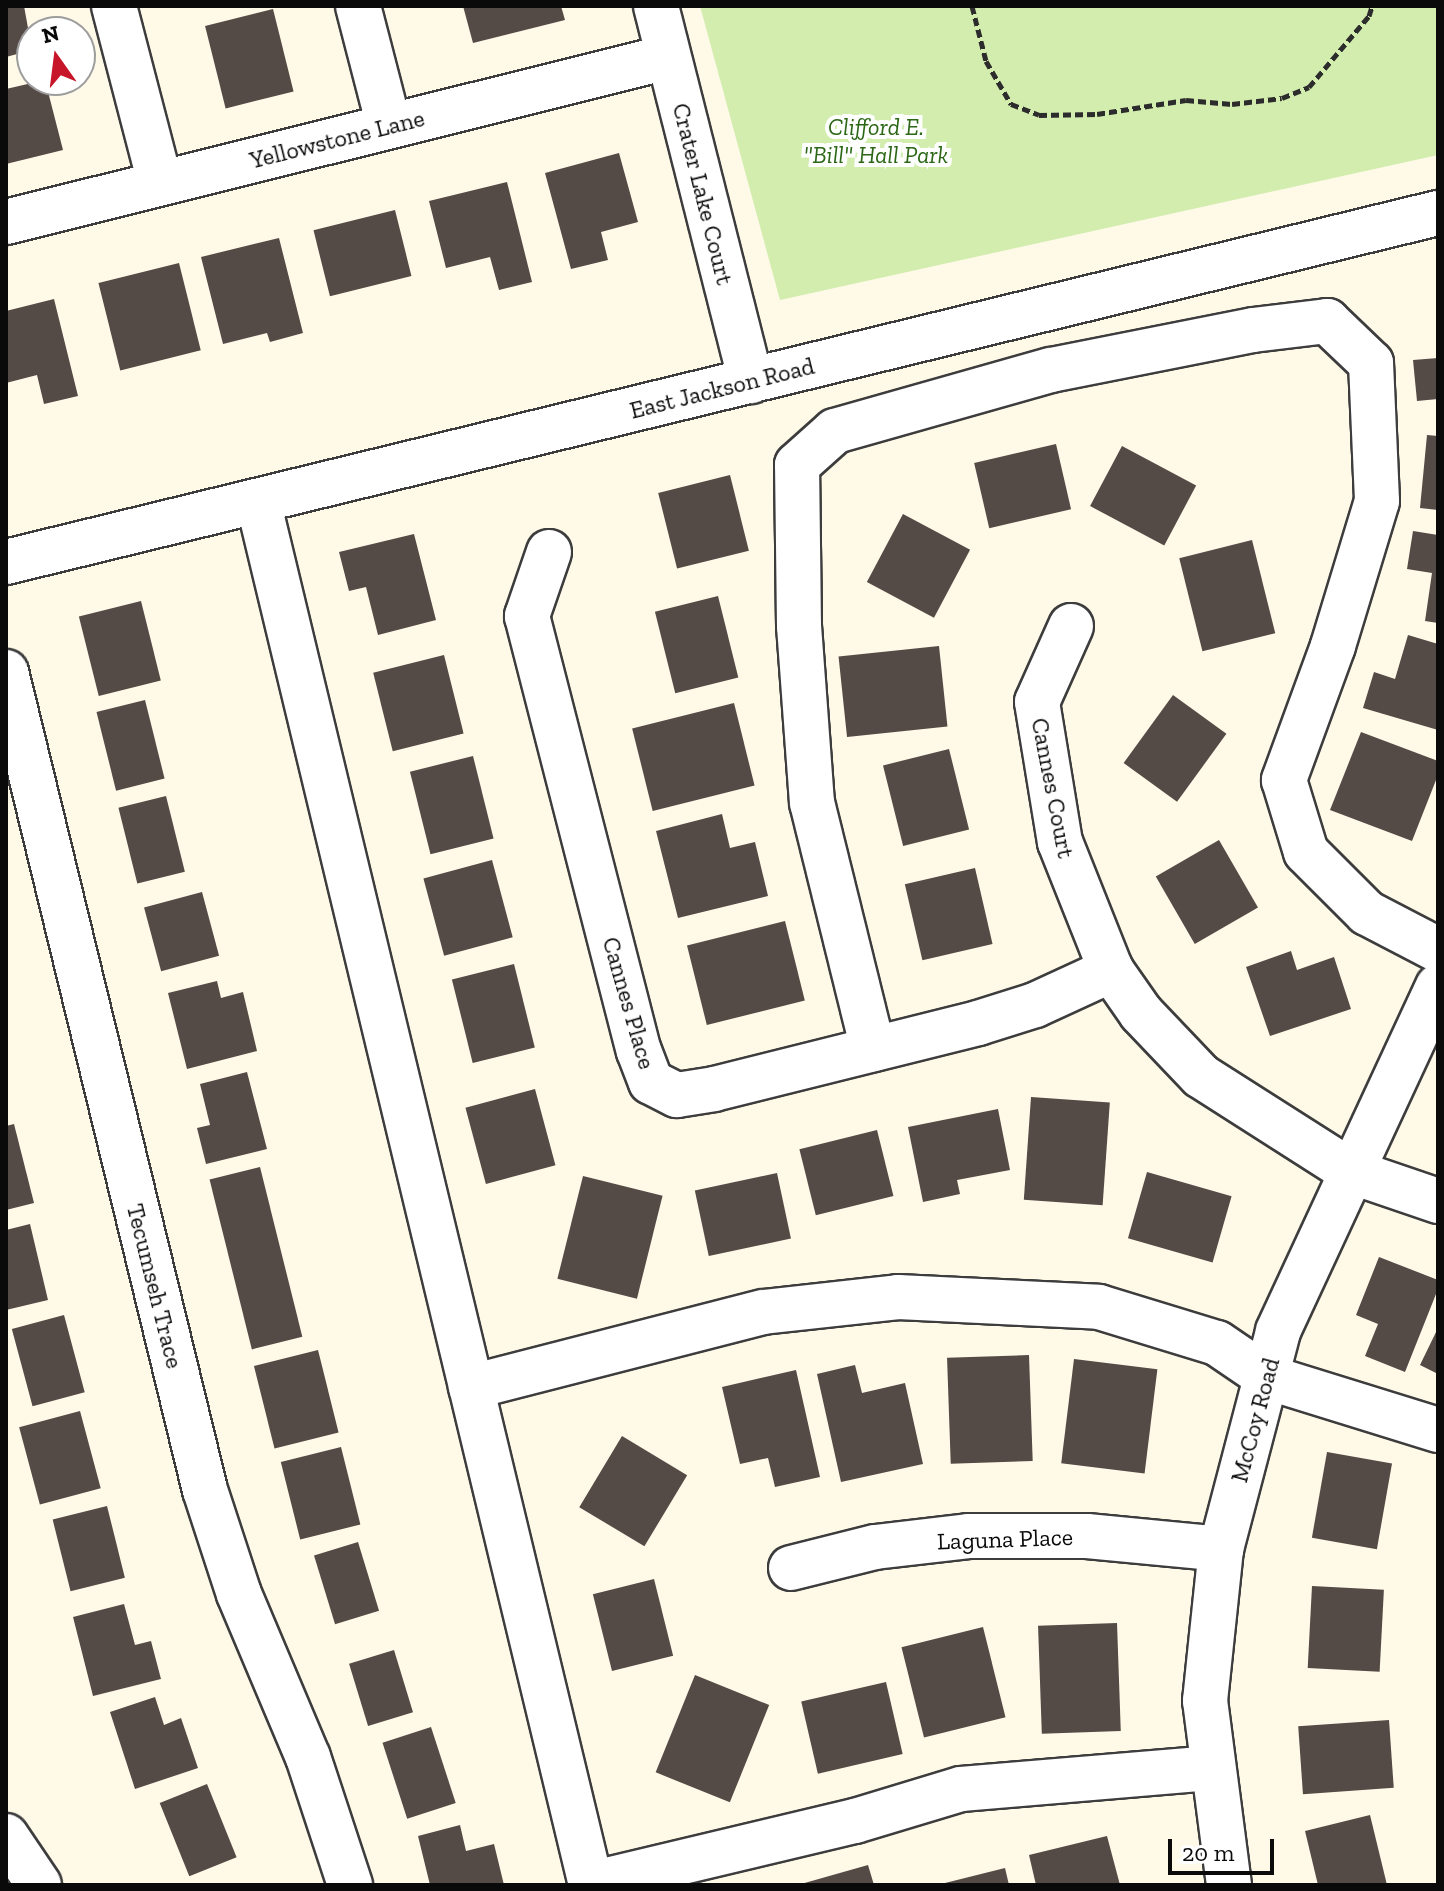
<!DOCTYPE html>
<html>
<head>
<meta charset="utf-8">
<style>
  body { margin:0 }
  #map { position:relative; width:1444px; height:1891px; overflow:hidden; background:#fff9e8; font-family:"Zilla Slab",serif }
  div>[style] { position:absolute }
  .green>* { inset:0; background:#d2edae }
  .building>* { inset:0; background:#544a46; transform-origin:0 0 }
  .path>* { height:5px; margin-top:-2.5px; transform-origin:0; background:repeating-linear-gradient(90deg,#2c2c2c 0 8px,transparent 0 12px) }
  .roads { filter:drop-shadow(2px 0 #3d3d3d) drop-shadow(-2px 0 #3d3d3d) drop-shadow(0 2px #3d3d3d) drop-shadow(0 -2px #3d3d3d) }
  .minor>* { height:44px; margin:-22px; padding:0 22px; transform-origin:22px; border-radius:22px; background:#fff }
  span { translate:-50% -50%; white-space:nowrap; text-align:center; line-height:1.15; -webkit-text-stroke:8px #fff; paint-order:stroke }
  .park-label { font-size:24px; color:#2b6715; font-style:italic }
  .street-label { font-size:24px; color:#0a0a0a }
  .frame { position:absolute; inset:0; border:8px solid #0a0a0a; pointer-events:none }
  .north { position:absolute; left:16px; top:16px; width:80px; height:80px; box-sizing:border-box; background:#fff; border:2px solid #9d9d9d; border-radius:50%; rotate:346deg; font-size:22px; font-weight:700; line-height:32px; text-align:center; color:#0a0a0a }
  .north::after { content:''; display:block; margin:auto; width:28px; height:36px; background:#c71629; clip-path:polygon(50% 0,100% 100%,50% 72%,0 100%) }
  .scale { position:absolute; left:1168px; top:1839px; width:106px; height:36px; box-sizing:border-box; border:4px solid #0a0a0a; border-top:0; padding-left:10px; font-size:24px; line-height:28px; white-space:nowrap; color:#0a0a0a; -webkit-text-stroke:6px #fff; paint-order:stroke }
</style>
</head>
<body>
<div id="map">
  <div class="green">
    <i style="clip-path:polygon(700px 6px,1438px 6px,1438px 155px,780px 300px)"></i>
  </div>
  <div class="building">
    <i style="clip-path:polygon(6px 6px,24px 6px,32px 50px,6px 57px)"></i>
    <i style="clip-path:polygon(463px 6px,561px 6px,565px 20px,473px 43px)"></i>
    <i style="left:273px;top:9px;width:85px;height:70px;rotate:76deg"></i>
    <i style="clip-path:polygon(45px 80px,63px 150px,6px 164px,6px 89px)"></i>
    <i style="clip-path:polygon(619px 153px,638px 222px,601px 232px,608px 260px,571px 269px,545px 173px)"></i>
    <i style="clip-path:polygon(507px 182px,532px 282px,499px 290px,490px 257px,446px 268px,429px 201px)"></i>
    <i style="left:395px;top:210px;width:68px;height:84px;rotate:76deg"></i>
    <i style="clip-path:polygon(279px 238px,303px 333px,270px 342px,267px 333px,223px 344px,201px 257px)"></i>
    <i style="left:179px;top:263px;width:90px;height:83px;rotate:76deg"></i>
    <i style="clip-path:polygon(54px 299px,78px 396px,44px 404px,37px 375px,6px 383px,6px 311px)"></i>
    <i style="clip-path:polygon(1438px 358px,1438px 399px,1417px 401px,1413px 360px)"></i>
    <i style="clip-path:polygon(1427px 435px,1438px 436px,1438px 510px,1420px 508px)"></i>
    <i style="left:1056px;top:444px;width:67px;height:84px;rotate:77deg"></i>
    <i style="left:1122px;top:446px;width:84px;height:68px;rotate:28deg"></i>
    <i style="left:730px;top:475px;width:78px;height:74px;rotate:76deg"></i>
    <i style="left:903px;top:514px;width:76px;height:77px;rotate:28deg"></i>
    <i style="clip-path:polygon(1413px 531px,1438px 535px,1438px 623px,1425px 621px,1432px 573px,1407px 569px)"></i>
    <i style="clip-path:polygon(414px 534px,436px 620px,378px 635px,366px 587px,349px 591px,339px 552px)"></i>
    <i style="left:1252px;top:540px;width:96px;height:75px;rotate:76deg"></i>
    <i style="left:718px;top:596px;width:84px;height:65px;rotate:76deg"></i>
    <i style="left:141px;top:601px;width:82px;height:64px;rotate:76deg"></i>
    <i style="clip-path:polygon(1408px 635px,1438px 644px,1438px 730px,1363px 708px,1374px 672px,1395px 679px)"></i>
    <i style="left:939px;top:646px;width:81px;height:101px;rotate:84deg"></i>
    <i style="left:444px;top:655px;width:81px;height:73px;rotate:76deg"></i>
    <i style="left:1173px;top:695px;width:66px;height:84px;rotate:36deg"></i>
    <i style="left:145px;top:700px;width:81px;height:50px;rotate:76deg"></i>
    <i style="left:734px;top:703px;width:85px;height:105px;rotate:76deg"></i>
    <i style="clip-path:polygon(1361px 732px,1438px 761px,1438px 775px,1412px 841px,1330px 810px)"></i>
    <i style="left:949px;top:749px;width:83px;height:68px;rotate:76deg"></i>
    <i style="left:473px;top:756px;width:85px;height:65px;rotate:76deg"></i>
    <i style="left:166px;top:796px;width:78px;height:49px;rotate:76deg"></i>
    <i style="clip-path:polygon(722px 814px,730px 848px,755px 842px,768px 896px,678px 918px,656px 831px)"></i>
    <i style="left:1219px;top:840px;width:78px;height:73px;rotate:60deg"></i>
    <i style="left:492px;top:860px;width:80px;height:71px;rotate:75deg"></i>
    <i style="left:975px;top:868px;width:78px;height:72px;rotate:77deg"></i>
    <i style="left:202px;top:892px;width:66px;height:60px;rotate:75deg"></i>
    <i style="left:785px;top:921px;width:82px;height:101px;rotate:76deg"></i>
    <i style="clip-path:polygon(1291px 951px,1297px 970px,1334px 957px,1351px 1009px,1270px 1036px,1246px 967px)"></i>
    <i style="left:514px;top:964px;width:86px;height:64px;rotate:76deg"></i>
    <i style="clip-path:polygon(217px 981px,221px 998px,243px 992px,257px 1051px,187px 1069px,168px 993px)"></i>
    <i style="clip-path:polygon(247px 1072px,267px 1149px,206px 1164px,197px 1128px,210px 1125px,200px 1084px)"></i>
    <i style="left:535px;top:1089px;width:79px;height:72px;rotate:75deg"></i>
    <i style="left:1031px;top:1097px;width:79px;height:103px;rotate:4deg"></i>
    <i style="clip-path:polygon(998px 1109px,1010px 1170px,957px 1180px,960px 1194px,923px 1202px,908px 1127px)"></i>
    <i style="clip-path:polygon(14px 1124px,34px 1203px,6px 1210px,6px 1126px)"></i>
    <i style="left:877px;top:1130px;width:68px;height:80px;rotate:76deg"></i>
    <i style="left:260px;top:1167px;width:175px;height:52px;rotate:76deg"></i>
    <i style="left:1147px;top:1172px;width:88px;height:69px;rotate:16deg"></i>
    <i style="left:777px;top:1173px;width:67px;height:84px;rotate:78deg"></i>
    <i style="left:583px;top:1176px;width:82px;height:106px;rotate:14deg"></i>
    <i style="clip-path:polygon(30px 1224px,48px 1300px,6px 1310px,6px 1230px)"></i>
    <i style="clip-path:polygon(1379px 1257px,1438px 1280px,1438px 1289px,1405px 1372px,1365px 1356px,1378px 1324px,1356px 1315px)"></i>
    <i style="left:64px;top:1315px;width:80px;height:54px;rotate:75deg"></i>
    <i style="clip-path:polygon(1438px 1328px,1438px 1374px,1420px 1365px)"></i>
    <i style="left:318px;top:1350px;width:85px;height:66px;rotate:76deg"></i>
    <i style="left:1029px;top:1355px;width:106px;height:82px;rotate:88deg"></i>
    <i style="left:1074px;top:1359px;width:84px;height:105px;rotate:7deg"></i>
    <i style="clip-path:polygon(855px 1365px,862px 1393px,905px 1383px,923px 1464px,841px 1482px,817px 1374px)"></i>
    <i style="clip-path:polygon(796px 1370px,820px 1477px,775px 1487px,768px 1458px,740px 1464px,722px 1387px)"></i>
    <i style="left:80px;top:1411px;width:80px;height:63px;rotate:75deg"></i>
    <i style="left:622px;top:1436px;width:76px;height:83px;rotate:31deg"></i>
    <i style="left:341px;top:1447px;width:80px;height:62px;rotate:76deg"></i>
    <i style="left:1327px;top:1452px;width:66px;height:87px;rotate:10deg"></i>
    <i style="left:107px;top:1506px;width:74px;height:56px;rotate:76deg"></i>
    <i style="left:358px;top:1542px;width:72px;height:46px;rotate:73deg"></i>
    <i style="left:654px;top:1579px;width:79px;height:63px;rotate:76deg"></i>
    <i style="left:1312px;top:1586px;width:72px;height:82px;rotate:3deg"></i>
    <i style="clip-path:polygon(124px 1604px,135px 1645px,151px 1641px,161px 1679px,93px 1696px,73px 1617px)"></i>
    <i style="left:1117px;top:1623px;width:108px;height:79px;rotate:88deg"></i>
    <i style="left:983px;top:1627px;width:93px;height:84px;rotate:76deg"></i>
    <i style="left:394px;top:1650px;width:65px;height:47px;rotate:73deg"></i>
    <i style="left:695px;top:1675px;width:80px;height:105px;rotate:22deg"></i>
    <i style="left:886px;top:1682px;width:74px;height:87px;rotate:77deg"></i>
    <i style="clip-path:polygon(155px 1697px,164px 1725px,181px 1718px,198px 1768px,135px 1789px,110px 1712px)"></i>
    <i style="left:1389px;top:1720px;width:68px;height:91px;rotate:86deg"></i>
    <i style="left:431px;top:1727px;width:80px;height:51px;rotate:72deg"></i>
    <i style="left:207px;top:1784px;width:79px;height:51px;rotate:68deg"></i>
    <i style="clip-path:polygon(1370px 1815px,1387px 1885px,1318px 1885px,1305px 1831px)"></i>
    <i style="clip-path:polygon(460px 1825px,466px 1851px,494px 1844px,504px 1885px,430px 1885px,418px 1836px)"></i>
    <i style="clip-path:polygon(1107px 1836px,1120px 1885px,1036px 1885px,1029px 1855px)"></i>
    <i style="clip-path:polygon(868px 1865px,874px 1885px,801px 1885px,801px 1884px)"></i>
    <i style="clip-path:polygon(1005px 1868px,1009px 1885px,941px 1885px,941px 1884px)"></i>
  </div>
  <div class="path">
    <i style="left:972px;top:6px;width:57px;rotate:75.7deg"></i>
    <i style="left:986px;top:61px;width:50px;rotate:59.8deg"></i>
    <i style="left:1011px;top:104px;width:30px;rotate:21deg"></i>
    <i style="left:1039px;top:115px;width:58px;rotate:-1deg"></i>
    <i style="left:1097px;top:114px;width:90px;rotate:-8.9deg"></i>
    <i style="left:1186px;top:100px;width:46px;rotate:5deg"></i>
    <i style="left:1232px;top:104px;width:50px;rotate:-6.8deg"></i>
    <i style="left:1282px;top:98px;width:29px;rotate:-22deg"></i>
    <i style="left:1309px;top:87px;width:93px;rotate:-49.8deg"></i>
    <i style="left:1369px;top:16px;width:10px;rotate:-73deg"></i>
  </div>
  <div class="roads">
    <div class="minor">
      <i style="left:114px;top:6px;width:183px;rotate:75.4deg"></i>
      <i style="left:358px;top:6px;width:124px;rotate:75.5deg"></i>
      <i style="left:656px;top:6px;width:387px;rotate:75.8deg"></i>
      <i style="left:6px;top:222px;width:682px;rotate:-14deg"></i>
      <i style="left:258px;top:501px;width:1423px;rotate:76.47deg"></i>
      <i style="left:549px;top:552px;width:68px;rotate:109deg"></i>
      <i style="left:527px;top:616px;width:449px;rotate:75.6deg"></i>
      <i style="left:639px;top:1051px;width:33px;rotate:69deg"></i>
      <i style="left:651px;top:1082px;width:29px;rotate:27deg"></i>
      <i style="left:677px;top:1095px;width:37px;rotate:-9deg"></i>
      <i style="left:714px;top:1089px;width:272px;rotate:-14deg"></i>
      <i style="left:978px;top:1023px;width:60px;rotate:-17.5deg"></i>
      <i style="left:1035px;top:1005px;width:84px;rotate:-24.7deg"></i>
      <i style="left:6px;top:562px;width:1474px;rotate:-13.7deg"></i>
      <i style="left:1071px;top:626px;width:83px;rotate:114.1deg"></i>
      <i style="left:1037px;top:702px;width:142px;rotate:80.7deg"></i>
      <i style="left:1060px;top:842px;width:138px;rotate:68.3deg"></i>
      <i style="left:1111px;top:970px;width:52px;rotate:55.1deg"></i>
      <i style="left:1141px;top:1013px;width:87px;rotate:46.4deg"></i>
      <i style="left:1201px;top:1076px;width:177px;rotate:32.5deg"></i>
      <i style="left:1350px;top:1171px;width:93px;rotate:18.8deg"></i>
      <i style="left:6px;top:672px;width:842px;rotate:76.33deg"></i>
      <i style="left:205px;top:1490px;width:109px;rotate:71.9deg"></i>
      <i style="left:239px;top:1594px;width:177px;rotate:67.1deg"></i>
      <i style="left:308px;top:1757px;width:135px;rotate:71.8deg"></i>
      <i style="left:873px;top:1049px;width:253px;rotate:-103.9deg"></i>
      <i style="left:812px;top:803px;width:177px;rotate:-94.2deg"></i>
      <i style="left:799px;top:626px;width:161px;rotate:-90.7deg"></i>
      <i style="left:797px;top:465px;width:51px;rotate:-41.8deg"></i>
      <i style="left:835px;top:431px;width:224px;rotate:-15.8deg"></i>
      <i style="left:1051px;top:370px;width:206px;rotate:-11.2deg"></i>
      <i style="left:1253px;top:330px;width:75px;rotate:-6.9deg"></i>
      <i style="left:1327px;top:321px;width:61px;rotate:43.7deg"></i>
      <i style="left:1371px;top:363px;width:138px;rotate:87.5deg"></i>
      <i style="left:1377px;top:501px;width:152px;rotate:106.9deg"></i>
      <i style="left:1333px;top:646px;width:143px;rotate:110.1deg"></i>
      <i style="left:1284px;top:780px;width:75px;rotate:73deg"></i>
      <i style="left:1306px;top:852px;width:86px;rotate:45deg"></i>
      <i style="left:1367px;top:913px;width:80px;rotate:27.5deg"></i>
      <i style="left:471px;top:1387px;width:301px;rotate:-14.4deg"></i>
      <i style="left:763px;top:1312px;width:136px;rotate:-6.3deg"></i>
      <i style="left:898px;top:1297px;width:201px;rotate:2.8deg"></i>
      <i style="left:1099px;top:1307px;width:123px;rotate:17deg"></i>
      <i style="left:1217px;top:1343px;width:60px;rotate:34.2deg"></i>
      <i style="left:1267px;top:1377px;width:179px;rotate:17.2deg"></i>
      <i style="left:791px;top:1568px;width:87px;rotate:-14deg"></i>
      <i style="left:875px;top:1547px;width:94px;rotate:-6.7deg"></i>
      <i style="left:968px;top:1536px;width:119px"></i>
      <i style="left:1087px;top:1536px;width:135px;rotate:5.5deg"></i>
      <i style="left:6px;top:1836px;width:59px;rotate:56deg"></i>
      <i style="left:590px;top:1884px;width:272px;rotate:-13.4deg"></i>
      <i style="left:855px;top:1821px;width:111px;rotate:-16.8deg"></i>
      <i style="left:961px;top:1789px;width:253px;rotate:-4.8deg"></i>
      <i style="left:1229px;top:1885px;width:186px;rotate:-97.4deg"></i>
      <i style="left:1205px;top:1701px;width:153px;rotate:-84deg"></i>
      <i style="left:1221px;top:1549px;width:225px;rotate:-75.3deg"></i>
      <i style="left:1278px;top:1331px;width:380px;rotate:-65.1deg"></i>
    </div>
  </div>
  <div class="park-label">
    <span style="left:876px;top:141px">Clifford E.<br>"Bill" Hall Park</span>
  </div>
  <div class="street-label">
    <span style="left:337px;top:139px;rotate:-14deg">Yellowstone Lane</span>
    <span style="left:703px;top:194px;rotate:76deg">Crater Lake Court</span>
    <span style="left:722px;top:388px;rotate:-14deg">East Jackson Road</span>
    <span style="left:1053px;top:788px;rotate:79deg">Cannes Court</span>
    <span style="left:629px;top:1003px;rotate:74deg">Cannes Place</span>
    <span style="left:155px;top:1286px;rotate:76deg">Tecumseh Trace</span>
    <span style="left:1255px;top:1420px;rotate:-75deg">McCoy Road</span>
    <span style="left:1005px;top:1539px;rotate:-2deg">Laguna Place</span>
  </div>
  <div class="frame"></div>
  <div class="north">N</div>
  <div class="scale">20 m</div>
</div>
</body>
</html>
